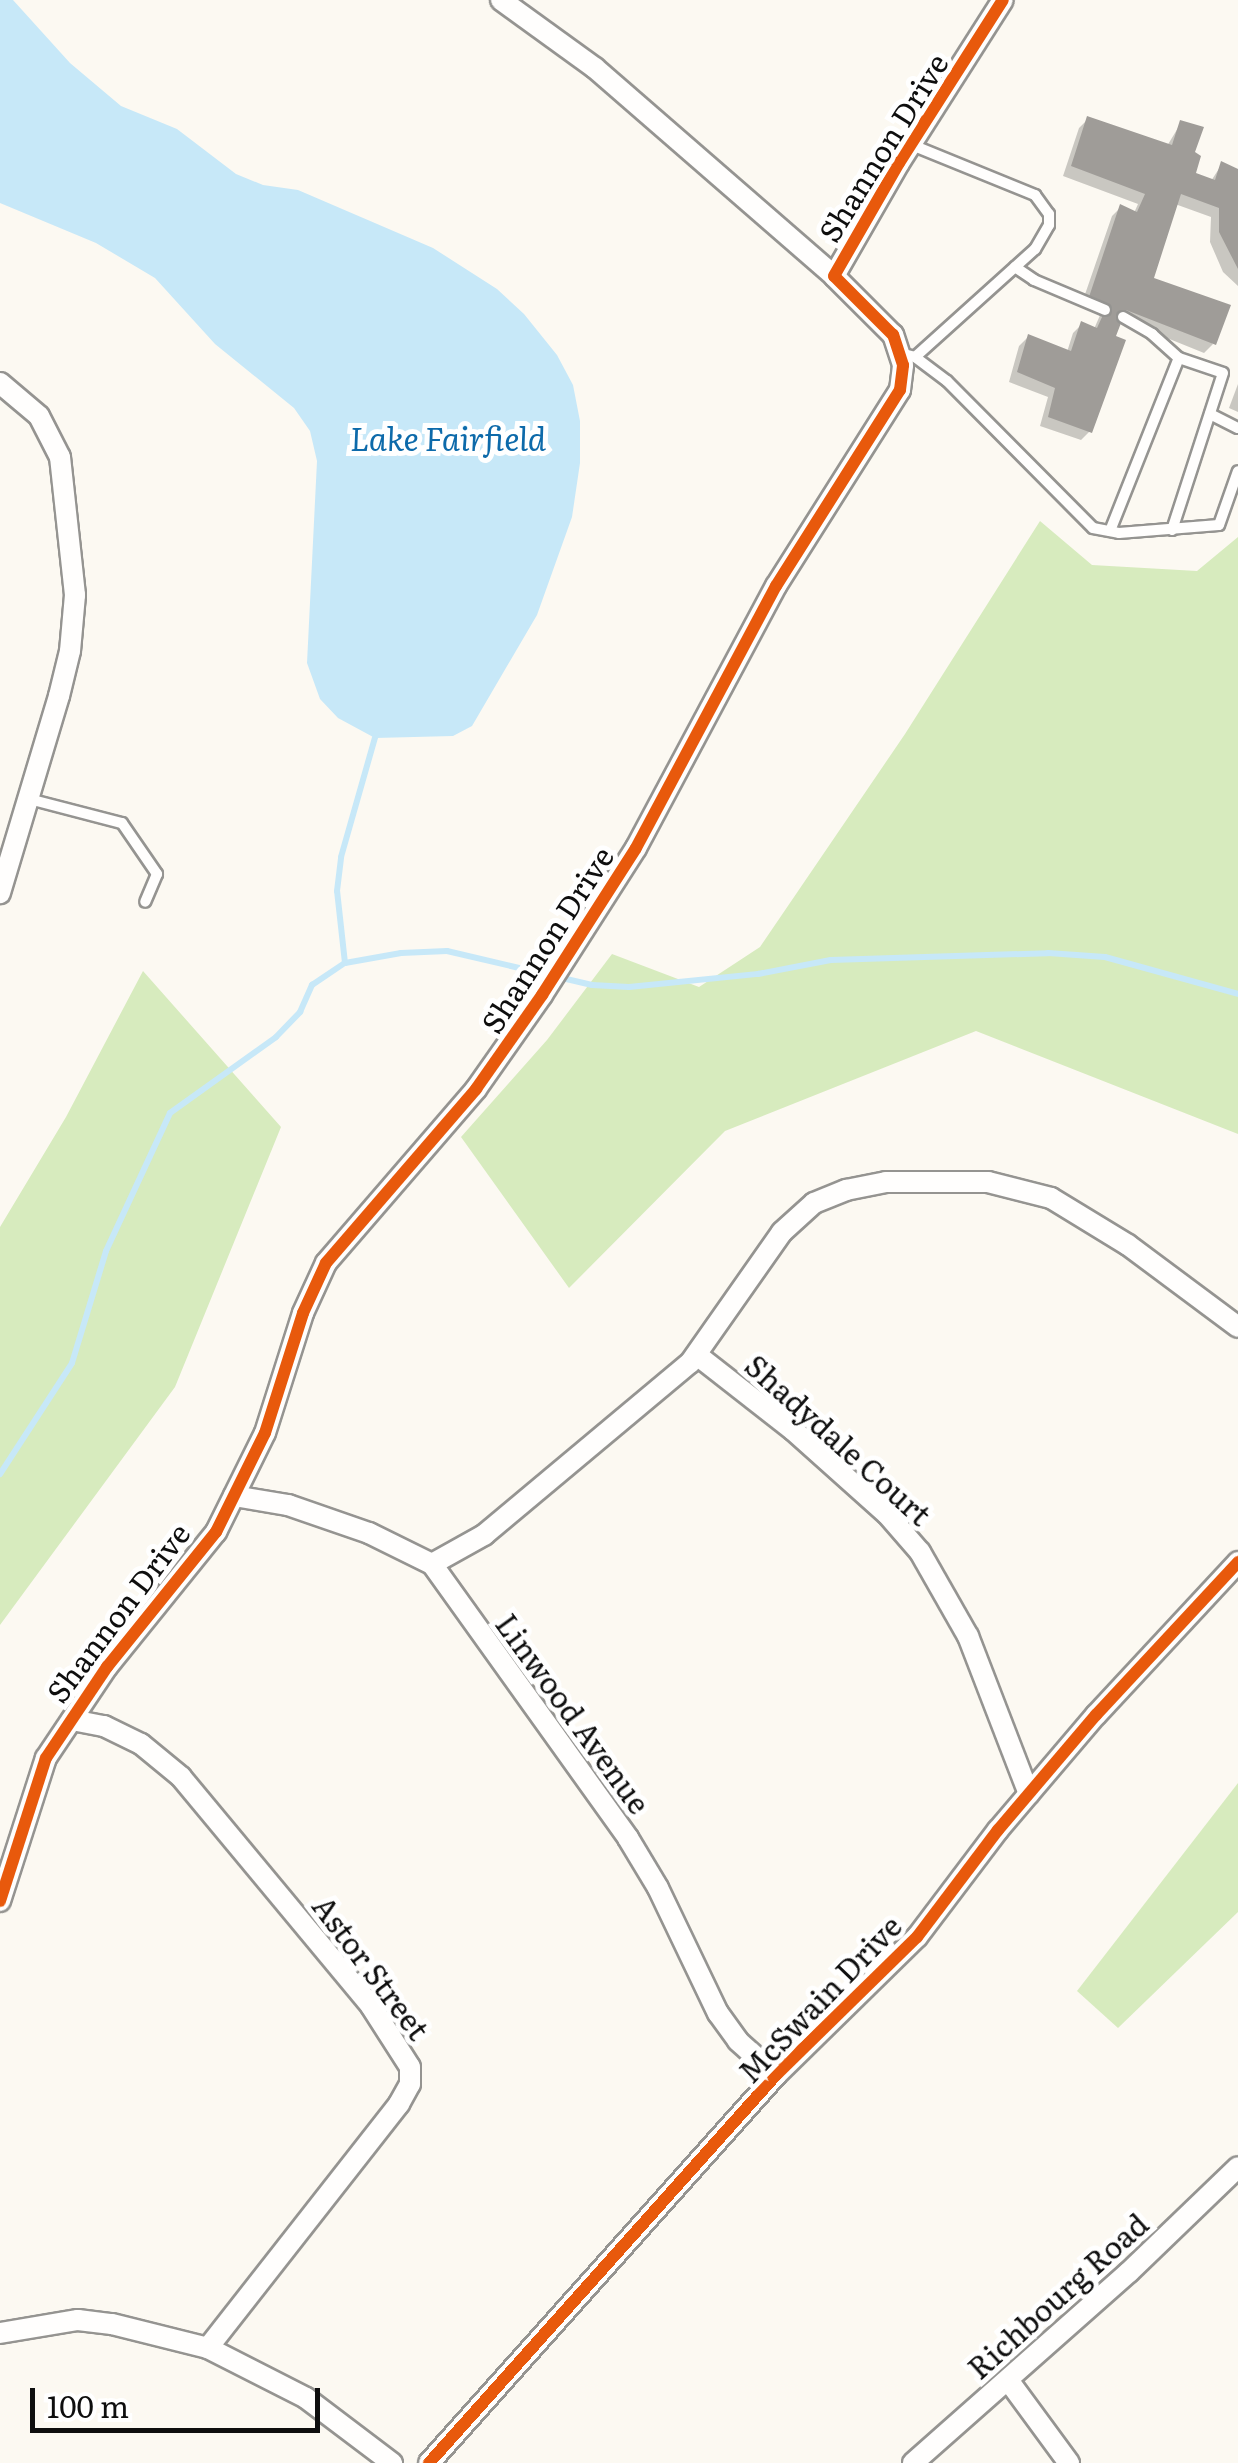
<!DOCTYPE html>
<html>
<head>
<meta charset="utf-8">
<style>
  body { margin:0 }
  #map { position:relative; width:1238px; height:2463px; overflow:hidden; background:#fcf9f2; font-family:Literata,serif }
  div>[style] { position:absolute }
  .forest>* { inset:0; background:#d7ebbe }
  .water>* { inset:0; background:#c7e8f8 }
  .shadow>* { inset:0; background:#0003 }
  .stream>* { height:6px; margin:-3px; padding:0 3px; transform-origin:3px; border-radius:3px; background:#c7e8f8 }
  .building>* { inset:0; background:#9f9c98 }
  .roads { filter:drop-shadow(2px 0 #959491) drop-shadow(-2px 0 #959491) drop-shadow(0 2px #959491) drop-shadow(0 -2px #959491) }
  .service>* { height:10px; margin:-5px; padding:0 5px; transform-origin:5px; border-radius:5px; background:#fffefd }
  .minor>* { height:20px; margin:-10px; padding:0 10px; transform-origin:10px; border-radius:10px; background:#fffefd }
  .cycleway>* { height:12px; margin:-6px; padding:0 6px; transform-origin:6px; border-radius:6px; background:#e8590c }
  span { translate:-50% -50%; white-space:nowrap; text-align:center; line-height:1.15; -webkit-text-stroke:10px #fff; paint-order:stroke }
  .street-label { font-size:30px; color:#0e0e0e }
  .water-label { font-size:32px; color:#0d6aaa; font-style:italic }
  .scale { position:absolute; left:30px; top:2388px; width:290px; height:45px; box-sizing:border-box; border:5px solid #0e0e0e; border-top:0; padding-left:12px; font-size:30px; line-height:35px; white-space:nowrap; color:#0e0e0e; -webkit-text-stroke:8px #fff; paint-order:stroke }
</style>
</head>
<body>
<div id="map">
  <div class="forest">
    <i style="clip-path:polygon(1040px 521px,1092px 565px,1197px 571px,1238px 537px,1238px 1134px,976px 1031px,725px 1131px,569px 1288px,461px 1137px,547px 1040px,612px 954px,699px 987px,760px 947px,905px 734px)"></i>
    <i style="clip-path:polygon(143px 971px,281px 1127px,175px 1387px,0 1625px,0 1227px,66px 1117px)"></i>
    <i style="clip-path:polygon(1238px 1783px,1238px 1912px,1118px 2028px,1077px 1991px)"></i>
  </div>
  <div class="water">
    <i style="clip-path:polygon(0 0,13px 0,70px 63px,121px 106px,177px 129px,236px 174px,263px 185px,298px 190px,433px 248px,497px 289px,524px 314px,557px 355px,573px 385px,580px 421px,580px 463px,572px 517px,537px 615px,472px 726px,453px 736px,375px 738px,338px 718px,320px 699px,307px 663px,317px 461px,310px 431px,294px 408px,215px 344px,155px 278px,96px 243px,0 203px)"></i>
  </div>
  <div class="shadow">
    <i style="clip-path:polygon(1088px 119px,1167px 146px,1181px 123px,1193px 175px,1211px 181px,1222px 164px,1238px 172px,1238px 286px,1223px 272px,1210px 242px,1211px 217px,1175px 204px,1151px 279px,1213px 344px,1204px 353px,1120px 319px,1090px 431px,1081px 440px,1040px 426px,1048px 397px,1009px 382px,1019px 346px,1028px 337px,1067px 352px,1073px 333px,1082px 324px,1094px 329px,1101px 313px,1081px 306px,1112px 216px,1121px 207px,1134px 213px,1138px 204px,1063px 176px,1079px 128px)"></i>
    <i style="clip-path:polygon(1238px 384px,1238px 412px,1229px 408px)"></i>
  </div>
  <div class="stream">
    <i style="left:345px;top:963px;width:72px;rotate:-96.3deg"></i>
    <i style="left:337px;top:891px;width:34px;rotate:-83deg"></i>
    <i style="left:341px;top:857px;width:128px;rotate:-74.1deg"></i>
    <i style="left:0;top:1474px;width:132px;rotate:-57deg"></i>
    <i style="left:72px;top:1363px;width:117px;rotate:-73.1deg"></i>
    <i style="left:106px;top:1251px;width:152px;rotate:-65.1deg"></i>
    <i style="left:170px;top:1113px;width:130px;rotate:-35.6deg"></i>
    <i style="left:276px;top:1037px;width:35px;rotate:-46deg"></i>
    <i style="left:300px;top:1012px;width:30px;rotate:-66deg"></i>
    <i style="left:312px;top:985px;width:40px;rotate:-34deg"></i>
    <i style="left:345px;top:963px;width:57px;rotate:-10.1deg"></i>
    <i style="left:401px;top:953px;width:46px;rotate:-2.5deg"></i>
    <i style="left:447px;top:951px;width:149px;rotate:13.2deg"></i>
    <i style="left:592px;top:985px;width:37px;rotate:3deg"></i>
    <i style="left:629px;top:987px;width:130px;rotate:-5.8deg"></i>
    <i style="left:758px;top:974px;width:74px;rotate:-10.9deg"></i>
    <i style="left:831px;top:960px;width:217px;rotate:-1.8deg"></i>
    <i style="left:1048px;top:953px;width:57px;rotate:4deg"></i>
    <i style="left:1105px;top:957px;width:138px;rotate:15.5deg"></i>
  </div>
  <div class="building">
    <i style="clip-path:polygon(1087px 116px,1172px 145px,1180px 120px,1204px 127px,1195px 152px,1201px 156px,1196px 173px,1215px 180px,1221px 161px,1238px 169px,1238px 269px,1219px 232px,1219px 208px,1181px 194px,1154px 278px,1231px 305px,1216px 345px,1126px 310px,1116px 336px,1126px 340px,1092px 433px,1048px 417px,1055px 388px,1017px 372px,1028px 334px,1071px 351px,1081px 321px,1097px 328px,1108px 304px,1089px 297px,1120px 204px,1137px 212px,1145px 194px,1071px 166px)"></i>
  </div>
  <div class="roads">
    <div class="service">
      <i style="left:912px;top:145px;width:133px;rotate:22.1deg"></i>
      <i style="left:1035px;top:195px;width:24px;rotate:54deg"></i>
      <i style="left:1049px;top:214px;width:11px;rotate:90deg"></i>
      <i style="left:1049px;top:225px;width:28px;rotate:120deg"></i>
      <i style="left:1035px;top:249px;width:161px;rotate:138deg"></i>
      <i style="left:1015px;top:267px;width:23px;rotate:34deg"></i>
      <i style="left:1034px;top:280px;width:77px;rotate:22.9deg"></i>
      <i style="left:1123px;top:317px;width:34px;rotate:30deg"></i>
      <i style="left:1152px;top:334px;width:36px;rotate:42deg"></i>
      <i style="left:900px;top:353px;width:16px;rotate:15deg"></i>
      <i style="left:915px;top:357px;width:40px;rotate:37deg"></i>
      <i style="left:947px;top:381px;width:207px;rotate:45.2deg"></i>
      <i style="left:1093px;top:528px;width:26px;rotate:11deg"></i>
      <i style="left:1119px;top:533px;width:100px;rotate:-4.6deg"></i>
      <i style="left:1219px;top:525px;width:57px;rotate:-70.6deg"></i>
      <i style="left:1210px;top:414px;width:31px;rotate:27deg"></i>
      <i style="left:1110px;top:531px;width:186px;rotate:-68.3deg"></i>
      <i style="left:1179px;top:358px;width:46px;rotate:18.8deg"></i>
      <i style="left:1223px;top:373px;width:165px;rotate:108deg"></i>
      <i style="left:29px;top:799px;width:96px;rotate:14.5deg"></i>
      <i style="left:122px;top:823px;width:62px;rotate:55.5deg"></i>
      <i style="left:157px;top:874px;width:30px;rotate:113deg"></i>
    </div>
    <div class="minor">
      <i style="left:501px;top:0;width:116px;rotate:35.9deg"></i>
      <i style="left:595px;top:68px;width:317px;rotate:41deg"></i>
      <i style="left:0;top:383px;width:51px;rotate:40.2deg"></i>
      <i style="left:39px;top:416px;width:46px;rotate:62.9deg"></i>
      <i style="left:60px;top:457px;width:139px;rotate:83.8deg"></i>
      <i style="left:75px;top:595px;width:56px;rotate:95.1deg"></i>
      <i style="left:70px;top:651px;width:46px;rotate:103.7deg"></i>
      <i style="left:59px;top:696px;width:206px;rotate:106.7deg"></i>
      <i style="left:697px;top:1355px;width:122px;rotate:38deg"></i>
      <i style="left:793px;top:1430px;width:126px;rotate:41.8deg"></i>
      <i style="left:887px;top:1514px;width:50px;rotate:49deg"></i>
      <i style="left:920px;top:1552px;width:97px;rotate:60.3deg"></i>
      <i style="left:968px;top:1636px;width:169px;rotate:68.9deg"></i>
      <i style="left:234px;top:1496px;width:55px;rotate:9.5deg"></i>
      <i style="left:288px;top:1505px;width:86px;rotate:19.1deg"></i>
      <i style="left:369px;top:1533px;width:70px;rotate:26.2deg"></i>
      <i style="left:432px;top:1564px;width:337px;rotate:54.4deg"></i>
      <i style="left:628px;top:1838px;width:58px;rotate:59deg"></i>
      <i style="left:658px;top:1888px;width:139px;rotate:64.4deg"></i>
      <i style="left:718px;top:2013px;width:34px;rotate:54deg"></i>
      <i style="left:738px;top:2041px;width:51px;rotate:41.8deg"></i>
      <i style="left:432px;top:1564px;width:60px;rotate:-29.1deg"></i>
      <i style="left:484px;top:1535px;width:268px;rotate:-39.9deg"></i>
      <i style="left:690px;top:1363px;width:160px;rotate:-54.9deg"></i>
      <i style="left:782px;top:1232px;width:43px;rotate:-42.2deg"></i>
      <i style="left:814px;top:1203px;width:35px;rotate:-22deg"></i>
      <i style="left:846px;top:1190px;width:41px;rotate:-11.3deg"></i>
      <i style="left:886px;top:1182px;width:102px"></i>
      <i style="left:988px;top:1182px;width:65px;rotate:14.3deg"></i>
      <i style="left:1051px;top:1198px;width:90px;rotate:31.4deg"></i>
      <i style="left:1128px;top:1245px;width:137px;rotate:36.7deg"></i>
      <i style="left:72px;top:1720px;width:33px;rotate:11deg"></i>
      <i style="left:104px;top:1726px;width:41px;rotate:25.9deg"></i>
      <i style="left:141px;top:1744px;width:52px;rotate:39.5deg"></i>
      <i style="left:181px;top:1777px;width:298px;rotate:50.3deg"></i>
      <i style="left:371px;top:2006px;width:72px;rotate:57.4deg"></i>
      <i style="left:410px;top:2067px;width:17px;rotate:90deg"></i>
      <i style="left:410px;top:2084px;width:23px;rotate:119deg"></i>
      <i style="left:399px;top:2104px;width:310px;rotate:128.1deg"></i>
      <i style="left:0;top:1901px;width:150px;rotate:-72.2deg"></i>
      <i style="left:46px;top:1758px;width:110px;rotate:-56.2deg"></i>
      <i style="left:107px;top:1667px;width:174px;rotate:-51.1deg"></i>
      <i style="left:216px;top:1532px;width:110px;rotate:-63.7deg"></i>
      <i style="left:265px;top:1433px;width:126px;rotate:-72.4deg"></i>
      <i style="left:303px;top:1313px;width:55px;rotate:-65.3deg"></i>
      <i style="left:326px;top:1263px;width:230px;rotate:-49.2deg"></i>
      <i style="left:476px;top:1089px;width:115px;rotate:-54.9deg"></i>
      <i style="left:542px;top:995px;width:174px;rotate:-57.4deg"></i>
      <i style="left:636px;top:848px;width:297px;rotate:-61.9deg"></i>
      <i style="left:776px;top:586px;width:232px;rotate:-57.7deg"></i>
      <i style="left:900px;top:390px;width:25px;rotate:-83deg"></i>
      <i style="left:903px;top:365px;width:32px;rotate:-108deg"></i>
      <i style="left:893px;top:335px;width:83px;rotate:-135deg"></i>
      <i style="left:834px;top:276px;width:130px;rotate:-60.1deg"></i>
      <i style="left:899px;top:163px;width:193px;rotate:-57.5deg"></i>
      <i style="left:0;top:2333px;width:79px;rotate:-9.5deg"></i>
      <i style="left:78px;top:2320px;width:34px;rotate:7deg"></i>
      <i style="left:112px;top:2324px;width:99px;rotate:14deg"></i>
      <i style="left:208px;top:2348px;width:110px;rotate:27deg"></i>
      <i style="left:306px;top:2398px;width:108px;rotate:37.1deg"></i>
      <i style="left:1008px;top:2380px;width:103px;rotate:53.7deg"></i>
      <i style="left:429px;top:2463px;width:521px;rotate:-48.19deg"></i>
      <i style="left:776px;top:2075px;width:197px;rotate:-44.4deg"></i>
      <i style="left:917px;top:1937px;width:134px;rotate:-52.9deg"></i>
      <i style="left:998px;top:1830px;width:151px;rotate:-49.6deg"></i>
      <i style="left:1096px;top:1715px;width:209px;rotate:-47.1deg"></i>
      <i style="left:913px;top:2463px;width:288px;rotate:-41.5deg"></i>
      <i style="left:1129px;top:2272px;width:151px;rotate:-43.9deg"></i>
    </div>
  </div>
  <div class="cycleway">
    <i style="left:0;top:1901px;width:150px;rotate:-72.2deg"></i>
    <i style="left:46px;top:1758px;width:110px;rotate:-56.2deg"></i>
    <i style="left:107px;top:1667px;width:174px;rotate:-51.1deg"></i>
    <i style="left:216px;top:1532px;width:110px;rotate:-63.7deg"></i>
    <i style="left:265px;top:1433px;width:126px;rotate:-72.4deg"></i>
    <i style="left:303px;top:1313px;width:55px;rotate:-65.3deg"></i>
    <i style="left:326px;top:1263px;width:230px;rotate:-49.2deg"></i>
    <i style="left:476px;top:1089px;width:115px;rotate:-54.9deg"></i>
    <i style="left:542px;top:995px;width:174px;rotate:-57.4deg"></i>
    <i style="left:636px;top:848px;width:297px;rotate:-61.9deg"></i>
    <i style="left:776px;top:586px;width:232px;rotate:-57.7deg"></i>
    <i style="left:900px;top:390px;width:25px;rotate:-83deg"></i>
    <i style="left:903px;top:365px;width:32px;rotate:-108deg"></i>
    <i style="left:893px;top:335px;width:83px;rotate:-135deg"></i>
    <i style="left:834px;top:276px;width:130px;rotate:-60.1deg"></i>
    <i style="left:899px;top:163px;width:193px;rotate:-57.5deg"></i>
    <i style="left:429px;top:2463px;width:521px;rotate:-48.19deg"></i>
    <i style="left:776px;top:2075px;width:197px;rotate:-44.4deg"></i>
    <i style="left:917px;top:1937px;width:134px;rotate:-52.9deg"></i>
    <i style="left:998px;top:1830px;width:151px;rotate:-49.6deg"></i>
    <i style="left:1096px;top:1715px;width:209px;rotate:-47.1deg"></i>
  </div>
  <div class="street-label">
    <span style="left:882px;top:147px;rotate:-58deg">Shannon Drive</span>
    <span style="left:546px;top:939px;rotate:-57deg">Shannon Drive</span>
    <span style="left:839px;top:1439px;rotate:42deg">Shadydale Court</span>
    <span style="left:117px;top:1612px;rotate:-53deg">Shannon Drive</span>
    <span style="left:574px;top:1713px;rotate:54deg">Linwood Avenue</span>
    <span style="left:372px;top:1967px;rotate:53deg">Astor Street</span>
    <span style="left:819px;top:1998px;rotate:-46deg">McSwain Drive</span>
    <span style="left:1057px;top:2295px;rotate:-42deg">Richbourg Road</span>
  </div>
  <div class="water-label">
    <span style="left:448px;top:437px">Lake Fairfield</span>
  </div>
  <div class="scale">100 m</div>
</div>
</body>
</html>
